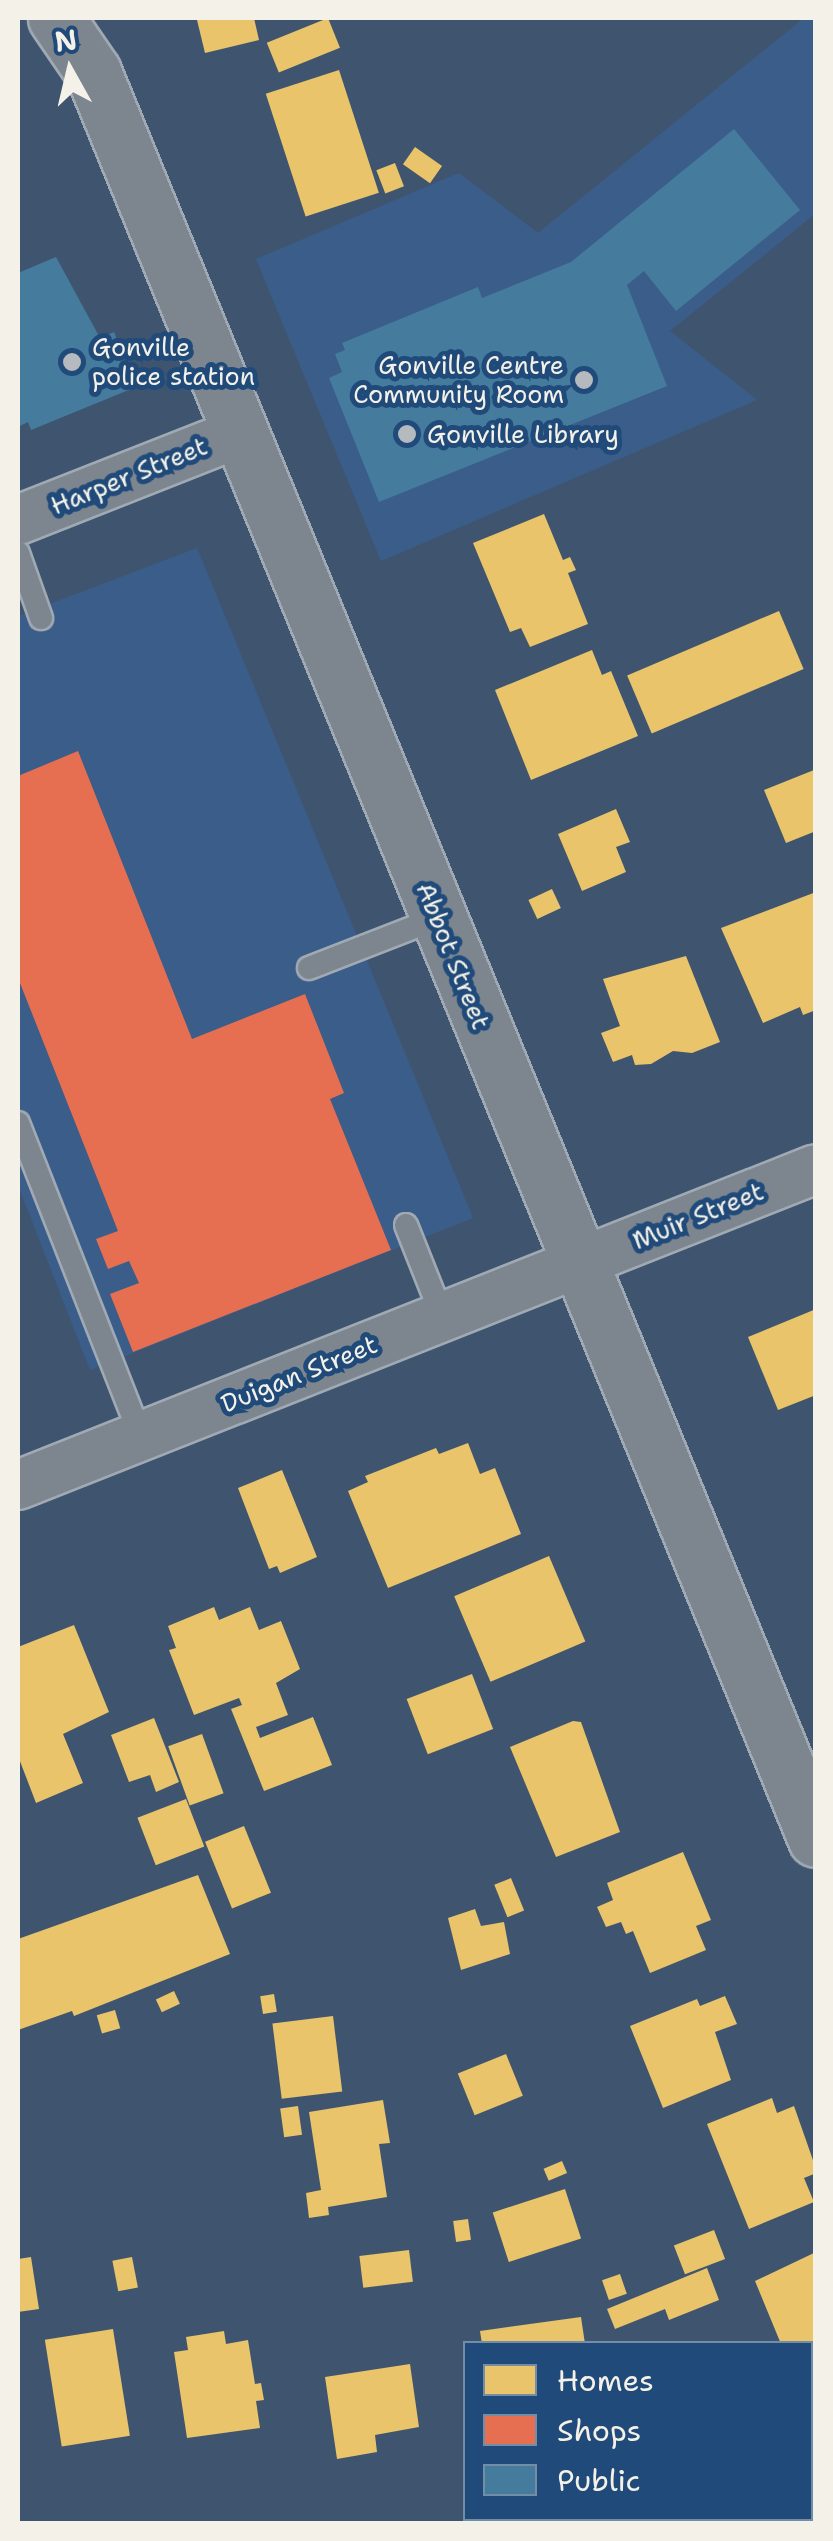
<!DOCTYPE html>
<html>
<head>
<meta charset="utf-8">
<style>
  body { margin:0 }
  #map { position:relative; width:833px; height:2541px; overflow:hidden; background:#3f556f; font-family:"Shantell Sans",sans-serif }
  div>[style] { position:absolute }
  .built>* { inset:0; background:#3b5d8a }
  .homes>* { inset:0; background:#e9c46a; transform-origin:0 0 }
  .shops>* { inset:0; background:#e76f51 }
  .public>* { inset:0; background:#457b9d }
  .roads { filter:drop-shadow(2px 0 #a0aab4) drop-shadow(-2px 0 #a0aab4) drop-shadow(0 2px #a0aab4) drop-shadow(0 -2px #a0aab4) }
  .lane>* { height:22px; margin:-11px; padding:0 11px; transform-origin:11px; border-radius:11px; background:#7d868f }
  .street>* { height:48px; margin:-24px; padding:0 24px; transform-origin:24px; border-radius:24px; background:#7d868f }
  .secondary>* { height:55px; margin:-27.5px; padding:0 27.5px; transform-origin:27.5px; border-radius:27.5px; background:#7d868f }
  .dots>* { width:28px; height:28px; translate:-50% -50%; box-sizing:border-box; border:5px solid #1f4a7a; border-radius:50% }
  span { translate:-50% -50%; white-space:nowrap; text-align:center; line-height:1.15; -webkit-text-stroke:10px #1f4a7a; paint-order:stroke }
  .poi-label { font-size:25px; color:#f4f1e8 }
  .left { translate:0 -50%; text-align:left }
  .right { translate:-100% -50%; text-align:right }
  .street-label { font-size:25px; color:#f4f1e8 }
  .frame { position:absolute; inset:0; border:20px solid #f4f1e8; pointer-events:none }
  .legend { position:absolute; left:463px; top:2341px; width:350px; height:180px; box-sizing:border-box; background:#1f4a7a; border:2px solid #748da6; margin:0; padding:12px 18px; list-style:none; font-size:30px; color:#f4f1e8 }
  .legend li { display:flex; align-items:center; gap:20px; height:50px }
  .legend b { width:50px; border:2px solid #748da6 }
  .north { position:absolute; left:20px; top:20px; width:100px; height:100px; -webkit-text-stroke:8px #1f4a7a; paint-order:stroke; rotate:352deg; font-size:28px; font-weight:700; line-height:40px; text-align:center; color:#f4f1e8 }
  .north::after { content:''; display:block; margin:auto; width:35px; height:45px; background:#f4f1e8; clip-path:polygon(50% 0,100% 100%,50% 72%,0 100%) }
</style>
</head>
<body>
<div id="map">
  <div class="built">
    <i style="clip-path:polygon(804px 18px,815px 18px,815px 214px,670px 331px,757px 400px,381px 561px,256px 259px,459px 173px,538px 233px)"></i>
    <i style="clip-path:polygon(197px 548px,473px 1218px,90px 1370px,18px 1185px,18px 616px)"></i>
  </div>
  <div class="homes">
    <i style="clip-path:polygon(254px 18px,259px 40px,205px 53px,197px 20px)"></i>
    <i style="left:328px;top:18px;width:32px;height:66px;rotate:68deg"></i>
    <i style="left:339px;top:70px;width:129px;height:77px;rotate:72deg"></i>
    <i style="left:415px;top:147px;width:33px;height:21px;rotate:35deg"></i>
    <i style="left:395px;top:163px;width:25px;height:20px;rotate:69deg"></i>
    <i style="clip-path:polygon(544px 514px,563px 560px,570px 557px,576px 570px,568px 573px,588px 624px,530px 647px,521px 628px,510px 632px,473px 543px)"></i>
    <i style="left:779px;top:611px;width:63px;height:165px;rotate:67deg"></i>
    <i style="clip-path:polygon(592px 650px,602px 675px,611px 671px,638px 736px,531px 780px,495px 690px)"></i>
    <i style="clip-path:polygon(814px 770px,816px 831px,786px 843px,764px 790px)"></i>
    <i style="clip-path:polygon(616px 809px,630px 842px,616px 847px,626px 872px,582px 891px,558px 834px)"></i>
    <i style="left:552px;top:889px;width:21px;height:26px;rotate:65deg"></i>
    <i style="clip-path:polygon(816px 892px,816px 1010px,803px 1015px,800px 1007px,763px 1023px,721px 928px)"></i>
    <i style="clip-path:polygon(686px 956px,720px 1042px,692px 1053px,673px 1051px,651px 1064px,635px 1065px,632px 1055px,613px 1062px,601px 1033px,620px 1026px,603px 979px)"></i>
    <i style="clip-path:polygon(816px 1309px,816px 1395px,778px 1410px,748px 1337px)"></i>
    <i style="clip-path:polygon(468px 1443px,480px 1474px,495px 1468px,521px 1534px,388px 1588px,348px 1491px,368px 1482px,365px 1476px,436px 1448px,439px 1454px)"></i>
    <i style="clip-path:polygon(282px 1470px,317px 1557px,280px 1573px,277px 1566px,269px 1569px,238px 1488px)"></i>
    <i style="left:549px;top:1556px;width:93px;height:103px;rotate:67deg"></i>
    <i style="clip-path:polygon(214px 1607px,219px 1620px,250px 1607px,259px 1630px,281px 1621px,300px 1669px,276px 1683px,288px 1715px,256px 1727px,260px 1738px,313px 1717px,332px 1765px,264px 1791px,231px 1709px,242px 1705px,239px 1698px,194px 1715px,169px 1650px,176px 1648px,168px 1626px)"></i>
    <i style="clip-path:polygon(74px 1625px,109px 1712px,63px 1734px,83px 1783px,36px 1803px,18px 1756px,18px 1647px)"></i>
    <i style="left:472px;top:1674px;width:59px;height:70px;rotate:69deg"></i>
    <i style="clip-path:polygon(154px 1718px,179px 1782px,156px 1792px,150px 1775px,129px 1782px,111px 1735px)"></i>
    <i style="clip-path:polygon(573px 1721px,581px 1722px,620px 1832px,556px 1857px,510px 1747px)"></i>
    <i style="left:202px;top:1734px;width:63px;height:36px;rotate:70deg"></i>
    <i style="left:186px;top:1799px;width:51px;height:52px;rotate:69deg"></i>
    <i style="left:244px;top:1826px;width:72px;height:42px;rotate:68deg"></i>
    <i style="clip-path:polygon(683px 1852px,711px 1920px,696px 1926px,706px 1950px,650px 1973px,633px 1931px,626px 1934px,621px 1922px,606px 1927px,597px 1907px,613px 1900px,607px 1883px)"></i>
    <i style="clip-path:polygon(198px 1875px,230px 1954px,74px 2016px,72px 2011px,18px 2030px,18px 1939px)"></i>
    <i style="left:511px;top:1878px;width:35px;height:18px;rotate:68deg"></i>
    <i style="clip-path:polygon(475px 1909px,481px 1926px,504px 1922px,510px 1954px,461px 1970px,448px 1918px)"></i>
    <i style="left:174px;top:1991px;width:14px;height:20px;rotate:65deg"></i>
    <i style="left:274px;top:1994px;width:18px;height:14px;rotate:81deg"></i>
    <i style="clip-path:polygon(725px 1996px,737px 2024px,715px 2032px,731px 2080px,663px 2108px,630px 2026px,697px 1999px,700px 2006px)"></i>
    <i style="left:115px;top:2010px;width:19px;height:19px;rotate:74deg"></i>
    <i style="left:333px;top:2016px;width:76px;height:61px;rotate:83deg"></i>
    <i style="left:506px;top:2054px;width:45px;height:52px;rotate:68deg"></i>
    <i style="clip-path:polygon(772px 2098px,777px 2113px,794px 2106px,814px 2163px,814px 2174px,804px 2178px,814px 2202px,749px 2229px,707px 2124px)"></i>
    <i style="clip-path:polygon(383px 2100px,390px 2143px,379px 2144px,387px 2197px,328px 2207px,329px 2215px,309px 2218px,306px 2193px,321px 2190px,309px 2112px)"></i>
    <i style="left:298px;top:2106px;width:29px;height:18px;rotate:82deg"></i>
    <i style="left:562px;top:2161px;width:13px;height:20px;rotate:67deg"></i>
    <i style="left:565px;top:2189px;width:52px;height:76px;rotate:72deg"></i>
    <i style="left:468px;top:2219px;width:21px;height:15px;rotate:82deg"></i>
    <i style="left:714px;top:2230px;width:31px;height:43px;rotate:69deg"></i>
    <i style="left:409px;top:2250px;width:32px;height:50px;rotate:83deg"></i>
    <i style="clip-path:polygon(816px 2252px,816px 2390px,810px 2344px,781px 2344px,755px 2281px)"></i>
    <i style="clip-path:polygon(31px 2257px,39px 2309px,18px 2312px,18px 2259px)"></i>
    <i style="left:132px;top:2257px;width:31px;height:20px;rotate:79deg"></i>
    <i style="clip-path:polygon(707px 2268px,719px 2300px,669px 2320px,665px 2309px,615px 2329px,607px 2309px)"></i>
    <i style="left:620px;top:2274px;width:21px;height:19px;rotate:71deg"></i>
    <i style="clip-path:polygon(581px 2317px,585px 2344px,482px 2344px,480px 2331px)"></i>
    <i style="left:113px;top:2329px;width:108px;height:69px;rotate:81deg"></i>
    <i style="clip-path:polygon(224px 2331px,226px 2344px,248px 2340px,255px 2384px,261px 2383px,264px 2400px,256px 2401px,260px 2428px,187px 2438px,174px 2352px,188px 2350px,186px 2337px)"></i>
    <i style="clip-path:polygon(410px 2364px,419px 2427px,375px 2435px,377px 2452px,337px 2459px,325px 2377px)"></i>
  </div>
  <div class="shops">
    <i style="clip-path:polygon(78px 751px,192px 1039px,305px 994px,344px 1093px,330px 1099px,391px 1250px,133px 1352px,110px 1294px,139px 1283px,129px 1261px,108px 1269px,96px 1239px,118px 1231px,18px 978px,18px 776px)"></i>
  </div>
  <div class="public">
    <i style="clip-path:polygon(734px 129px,800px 210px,676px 311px,644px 271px,627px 285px,667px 386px,379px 502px,329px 378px,342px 372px,335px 354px,345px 350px,342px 343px,478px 287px,482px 298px,571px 262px)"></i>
    <i style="clip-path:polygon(56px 257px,100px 338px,114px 332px,136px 387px,31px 430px,28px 422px,18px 427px,18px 273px)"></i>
  </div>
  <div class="roads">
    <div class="lane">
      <i style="left:18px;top:553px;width:69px;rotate:70.5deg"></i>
      <i style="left:309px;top:968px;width:138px;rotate:-21.2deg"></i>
      <i style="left:18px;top:1123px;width:337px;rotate:68.6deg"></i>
      <i style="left:406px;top:1225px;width:100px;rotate:68.3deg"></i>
    </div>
    <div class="street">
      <i style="left:18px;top:520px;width:240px;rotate:-21.5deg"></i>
      <i style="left:18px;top:1485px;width:858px;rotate:-21.6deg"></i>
      <i style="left:810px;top:2493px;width:6px;rotate:-9deg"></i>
      <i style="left:597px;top:2524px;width:36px;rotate:-10deg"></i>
    </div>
    <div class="secondary">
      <i style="left:56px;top:18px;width:65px;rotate:55.6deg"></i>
      <i style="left:93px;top:72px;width:1909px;rotate:67.75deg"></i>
    </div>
  </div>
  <div class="dots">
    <i style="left:72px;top:362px;background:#b5babe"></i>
    <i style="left:584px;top:380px;background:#b5babe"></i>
    <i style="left:407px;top:434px;background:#b5babe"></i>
  </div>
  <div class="poi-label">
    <span class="left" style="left:92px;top:362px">Gonville<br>police station</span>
    <span class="right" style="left:564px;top:380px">Gonville Centre<br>Community Room</span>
    <span class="left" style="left:427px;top:434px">Gonville Library</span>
  </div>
  <div class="street-label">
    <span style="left:129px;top:476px;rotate:-22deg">Harper Street</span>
    <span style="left:453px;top:956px;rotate:68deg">Abbot Street</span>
    <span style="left:698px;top:1216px;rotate:-22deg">Muir Street</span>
    <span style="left:299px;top:1374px;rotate:-22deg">Duigan Street</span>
  </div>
  <div class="frame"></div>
  <ul class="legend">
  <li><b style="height:28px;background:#e9c46a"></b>Homes</li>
  <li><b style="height:28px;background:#e76f51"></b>Shops</li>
  <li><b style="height:28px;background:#457b9d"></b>Public</li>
  </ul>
  <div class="north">N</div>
</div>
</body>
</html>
